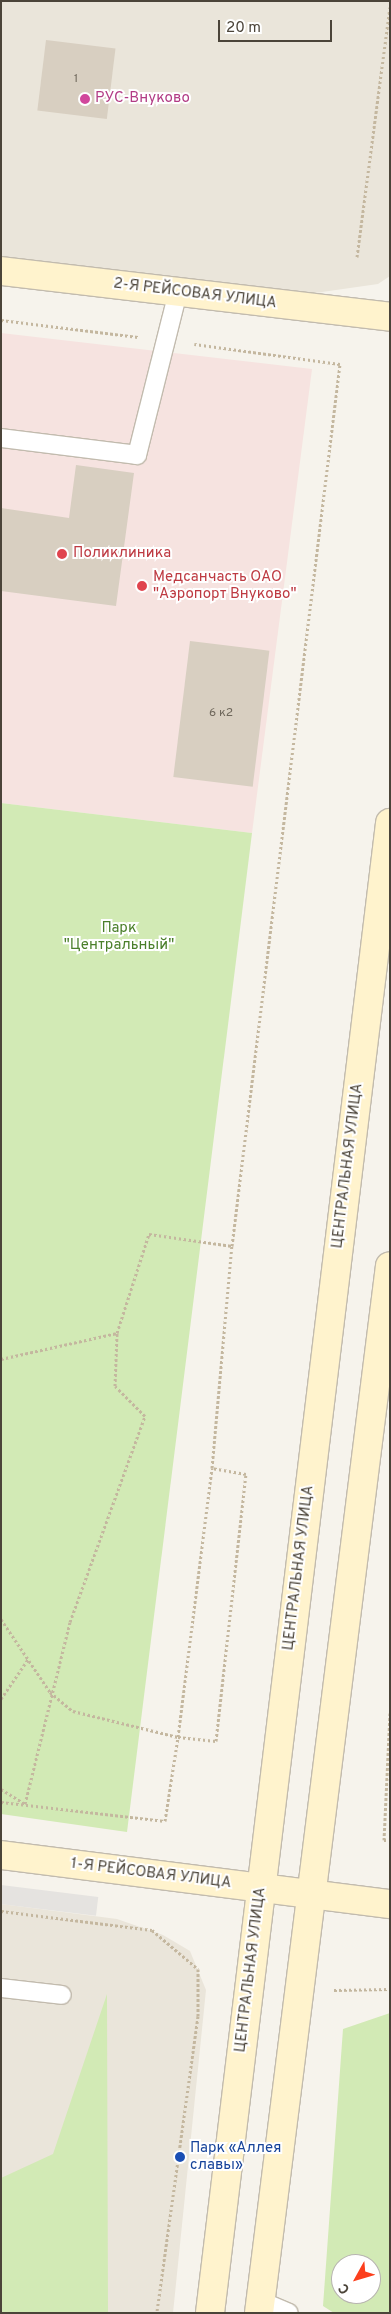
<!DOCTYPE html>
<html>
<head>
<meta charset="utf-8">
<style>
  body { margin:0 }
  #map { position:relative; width:391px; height:2314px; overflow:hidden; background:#f6f3ec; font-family:Overpass,sans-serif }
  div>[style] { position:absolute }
  .residential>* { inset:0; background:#eae5da }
  .medical>* { inset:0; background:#f6e3e0 }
  .green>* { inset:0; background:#d2eab5 }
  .parking>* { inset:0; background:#e5e3e0; transform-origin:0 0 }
  .building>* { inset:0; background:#d8cfc1; transform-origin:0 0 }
  .path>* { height:3px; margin-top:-1.5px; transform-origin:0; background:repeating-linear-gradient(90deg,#c4b79f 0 2.5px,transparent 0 5px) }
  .roads { filter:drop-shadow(1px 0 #c2bbae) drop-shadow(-1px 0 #c2bbae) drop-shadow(0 1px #c2bbae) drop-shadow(0 -1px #c2bbae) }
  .lane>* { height:18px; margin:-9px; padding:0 9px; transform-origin:9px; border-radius:9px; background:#fff }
  .secondary>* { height:28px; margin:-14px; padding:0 14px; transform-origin:14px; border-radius:14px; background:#fff3cd }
  .dots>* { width:14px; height:14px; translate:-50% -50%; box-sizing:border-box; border:2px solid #fff; border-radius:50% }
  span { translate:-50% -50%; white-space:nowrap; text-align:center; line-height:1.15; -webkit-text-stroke:4px #fff; paint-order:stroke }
  .number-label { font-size:12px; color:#6e675b }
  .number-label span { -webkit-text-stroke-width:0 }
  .hotel-label { font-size:15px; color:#b23c85 }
  .left { translate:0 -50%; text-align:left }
  .street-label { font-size:15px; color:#4b4439 }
  .health-label { font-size:15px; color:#be3a42 }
  .park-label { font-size:15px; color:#4a7f2a }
  .transit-label { font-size:15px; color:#164399 }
  .frame { position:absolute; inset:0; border:2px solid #4b4439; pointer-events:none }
  .north { position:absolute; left:331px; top:2254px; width:50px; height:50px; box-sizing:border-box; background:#fff; border:1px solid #b7b4b0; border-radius:50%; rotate:231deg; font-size:14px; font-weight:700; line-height:20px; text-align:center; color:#4b4439 }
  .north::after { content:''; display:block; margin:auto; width:18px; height:22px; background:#fc3f1d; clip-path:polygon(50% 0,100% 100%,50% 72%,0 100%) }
  .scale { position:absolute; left:218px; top:20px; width:114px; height:22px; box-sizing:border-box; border:2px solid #4b4439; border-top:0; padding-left:6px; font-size:15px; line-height:18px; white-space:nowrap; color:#4b4439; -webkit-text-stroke:4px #fff; paint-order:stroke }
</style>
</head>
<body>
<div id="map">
  <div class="residential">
    <i style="clip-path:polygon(1px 1px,390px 1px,390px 276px,378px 284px,301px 295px,1px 258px)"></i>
    <i style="clip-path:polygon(1px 1904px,117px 1919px,163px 1935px,190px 1951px,206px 1990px,173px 2313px,1px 2313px)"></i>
  </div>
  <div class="medical">
    <i style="clip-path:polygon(1px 333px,312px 369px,252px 833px,1px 803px)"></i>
  </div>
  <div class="green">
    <i style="clip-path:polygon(1px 803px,252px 833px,127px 1832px,1px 1814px)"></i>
    <i style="clip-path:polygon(107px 1994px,108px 2313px,1px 2313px,1px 2178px,53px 2154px)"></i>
    <i style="clip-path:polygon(evenodd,390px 2013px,390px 2313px,334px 2313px,323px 2306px,343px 2029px,390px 2013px,341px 2264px,371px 2264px,371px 2294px,341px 2294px,341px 2264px)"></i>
  </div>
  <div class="parking">
    <i style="left:1px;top:1885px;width:98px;height:19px;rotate:7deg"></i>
  </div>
  <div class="building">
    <i style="left:46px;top:40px;width:70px;height:71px;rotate:7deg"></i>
    <i style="clip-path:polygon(76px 465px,134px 473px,116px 606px,1px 591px,1px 508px,69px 518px)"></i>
    <i style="left:190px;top:641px;width:80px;height:137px;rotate:7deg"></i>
  </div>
  <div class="path">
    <i style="left:357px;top:257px;width:252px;rotate:-82.5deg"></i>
    <i style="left:1px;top:320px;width:138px;rotate:7.1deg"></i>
    <i style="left:1px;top:1359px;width:119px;rotate:-12.6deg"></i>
    <i style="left:117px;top:1333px;width:104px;rotate:-72.1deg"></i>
    <i style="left:149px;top:1234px;width:84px;rotate:8.2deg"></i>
    <i style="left:1px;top:1619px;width:88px;rotate:56.1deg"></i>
    <i style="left:50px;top:1692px;width:30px;rotate:40deg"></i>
    <i style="left:73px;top:1711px;width:108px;rotate:13.9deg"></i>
    <i style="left:178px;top:1737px;width:38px;rotate:6deg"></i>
    <i style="left:216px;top:1741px;width:269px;rotate:-83.6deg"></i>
    <i style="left:246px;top:1474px;width:35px;rotate:-170deg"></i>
    <i style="left:1px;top:1699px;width:50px;rotate:-55.7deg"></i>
    <i style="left:390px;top:1713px;width:127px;rotate:92.7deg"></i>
    <i style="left:384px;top:1840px;width:6px"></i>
    <i style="left:1px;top:1789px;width:28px;rotate:32deg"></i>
    <i style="left:25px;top:1804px;width:187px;rotate:-76.1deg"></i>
    <i style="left:70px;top:1622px;width:219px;rotate:-70deg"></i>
    <i style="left:145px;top:1416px;width:42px;rotate:-135deg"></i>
    <i style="left:115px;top:1386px;width:53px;rotate:-87.8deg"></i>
    <i style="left:1px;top:1802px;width:165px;rotate:6.6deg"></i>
    <i style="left:165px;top:1821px;width:85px;rotate:-81.2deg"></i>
    <i style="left:178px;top:1737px;width:271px;rotate:-82.8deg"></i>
    <i style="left:212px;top:1468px;width:223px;rotate:-84.9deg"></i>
    <i style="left:232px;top:1246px;width:889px;rotate:-83.02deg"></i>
    <i style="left:340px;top:364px;width:147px;rotate:-172.2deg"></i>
    <i style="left:1px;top:1911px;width:152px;rotate:7.2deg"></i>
    <i style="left:152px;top:1930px;width:60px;rotate:40.3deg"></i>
    <i style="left:198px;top:1969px;width:47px;rotate:90deg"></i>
    <i style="left:198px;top:2016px;width:300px;rotate:97.9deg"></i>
    <i style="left:334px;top:1990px;width:56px;rotate:-1deg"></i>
  </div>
  <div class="roads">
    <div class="lane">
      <i style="left:1px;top:438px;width:137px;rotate:7.1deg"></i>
      <i style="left:137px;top:455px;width:168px;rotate:-75.9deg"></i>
      <i style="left:1px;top:1988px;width:61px;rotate:6.5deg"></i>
      <i style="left:261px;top:2301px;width:30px;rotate:23deg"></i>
    </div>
    <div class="secondary">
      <i style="left:1px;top:271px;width:392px;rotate:6.7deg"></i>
      <i style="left:1px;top:1855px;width:392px;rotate:7.2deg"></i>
      <i style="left:210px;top:2313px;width:1501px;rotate:-83.11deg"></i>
      <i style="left:259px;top:2313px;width:1055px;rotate:-82.87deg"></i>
    </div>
  </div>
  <div class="dots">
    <i style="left:85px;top:99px;background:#d1479c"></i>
    <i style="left:62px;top:554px;background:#e0444e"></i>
    <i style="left:142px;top:586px;background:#e0444e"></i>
    <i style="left:180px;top:2157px;background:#1a4fb4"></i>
  </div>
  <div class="number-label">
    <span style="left:76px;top:80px">1</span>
    <span style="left:221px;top:714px">6 к2</span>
  </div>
  <div class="hotel-label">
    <span class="left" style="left:95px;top:99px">РУС-Внуково</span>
  </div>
  <div class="street-label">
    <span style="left:195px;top:294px;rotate:7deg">2-Я РЕЙСОВАЯ УЛИЦА</span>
    <span style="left:348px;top:1166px;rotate:-83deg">ЦЕНТРАЛЬНАЯ УЛИЦА</span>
    <span style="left:299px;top:1568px;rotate:-83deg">ЦЕНТРАЛЬНАЯ УЛИЦА</span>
    <span style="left:151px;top:1874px;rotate:7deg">1-Я РЕЙСОВАЯ УЛИЦА</span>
    <span style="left:251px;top:1970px;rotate:-83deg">ЦЕНТРАЛЬНАЯ УЛИЦА</span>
  </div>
  <div class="health-label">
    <span class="left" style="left:73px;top:554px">Поликлиника</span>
    <span class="left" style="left:153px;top:586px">Медсанчасть ОАО<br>"Аэропорт Внуково"</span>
  </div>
  <div class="park-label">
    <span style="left:119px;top:937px">Парк<br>"Центральный"</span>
  </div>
  <div class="transit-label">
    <span class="left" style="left:190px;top:2157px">Парк «Аллея<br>славы»</span>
  </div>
  <div class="frame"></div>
  <div class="north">С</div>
  <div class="scale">20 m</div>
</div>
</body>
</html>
